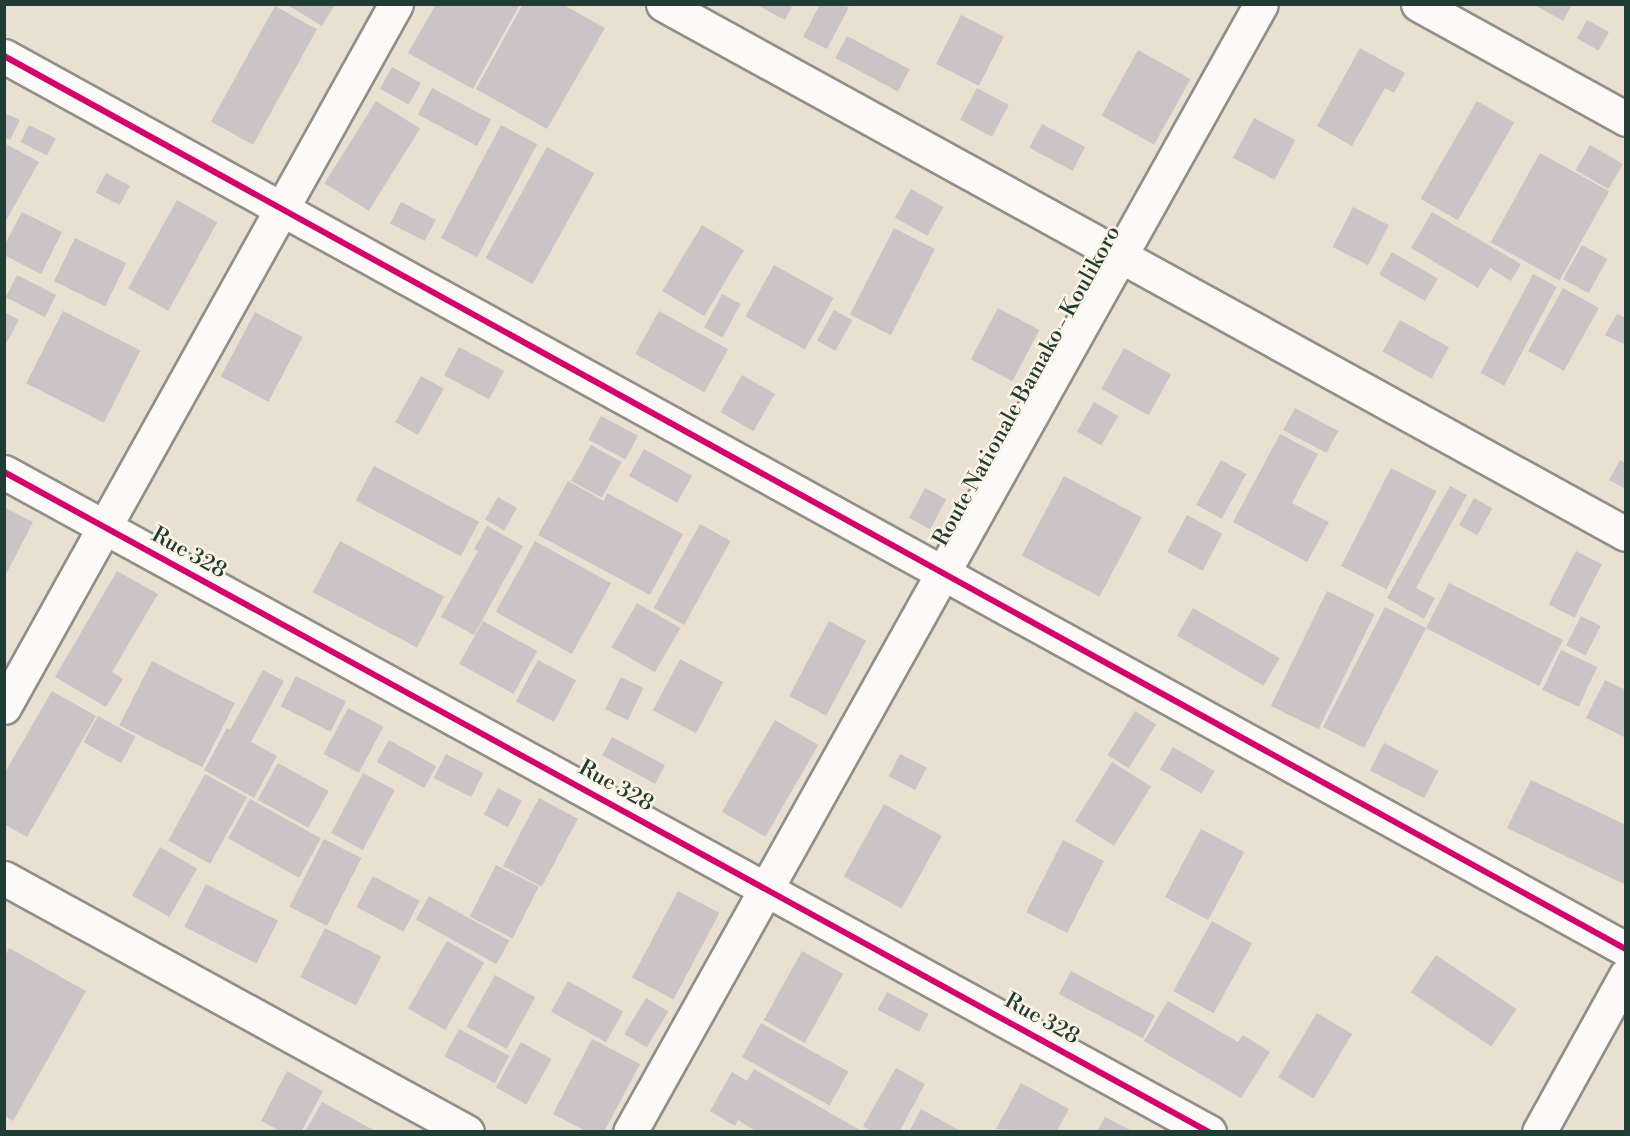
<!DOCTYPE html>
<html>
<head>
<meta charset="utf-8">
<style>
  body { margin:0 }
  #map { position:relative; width:1630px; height:1136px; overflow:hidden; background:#e9e0d1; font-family:"Libre Bodoni",serif }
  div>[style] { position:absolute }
  .building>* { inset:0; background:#cac4c6; transform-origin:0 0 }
  .roads { filter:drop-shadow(2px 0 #8f9087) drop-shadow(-2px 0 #8f9087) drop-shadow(0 2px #8f9087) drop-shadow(0 -2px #8f9087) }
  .street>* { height:33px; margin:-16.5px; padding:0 16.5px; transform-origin:16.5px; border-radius:16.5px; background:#fcfaf8 }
  .cycleway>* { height:6px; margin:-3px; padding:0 3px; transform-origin:3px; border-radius:3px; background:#d6006c }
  span { translate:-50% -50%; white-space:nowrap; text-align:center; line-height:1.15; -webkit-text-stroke:5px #fcf5e5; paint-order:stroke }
  .street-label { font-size:22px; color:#1f3d34 }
  .frame { position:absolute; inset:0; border:6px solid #1f3d34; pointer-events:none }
</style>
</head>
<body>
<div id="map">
  <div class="building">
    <i style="clip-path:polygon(286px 4px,335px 4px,322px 26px)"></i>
    <i style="clip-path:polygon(436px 4px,520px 4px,473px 89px,408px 53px)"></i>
    <i style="clip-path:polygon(523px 4px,562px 4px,605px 28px,547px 129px,476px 89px)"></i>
    <i style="clip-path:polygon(755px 4px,793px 4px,785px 20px)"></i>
    <i style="clip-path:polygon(820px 4px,849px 7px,827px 49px,803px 37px)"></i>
    <i style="clip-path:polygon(1533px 4px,1572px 4px,1563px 21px)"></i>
    <i style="left:275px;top:6px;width:48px;height:132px;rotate:29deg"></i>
    <i style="left:961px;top:15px;width:48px;height:55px;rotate:27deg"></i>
    <i style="left:1587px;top:20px;width:25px;height:21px;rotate:29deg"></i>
    <i style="left:847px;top:36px;width:71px;height:25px;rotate:28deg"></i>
    <i style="clip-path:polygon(1360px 48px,1405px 73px,1394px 93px,1385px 88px,1352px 146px,1317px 126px)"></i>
    <i style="left:1138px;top:50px;width:60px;height:75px;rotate:29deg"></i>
    <i style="left:392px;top:67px;width:33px;height:25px;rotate:29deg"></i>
    <i style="left:432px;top:88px;width:67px;height:30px;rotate:28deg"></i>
    <i style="left:977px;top:88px;width:36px;height:36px;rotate:28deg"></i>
    <i style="left:376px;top:101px;width:52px;height:97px;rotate:32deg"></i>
    <i style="left:1477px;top:101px;width:43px;height:113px;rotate:30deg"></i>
    <i style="clip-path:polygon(4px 113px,20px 120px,10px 140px,4px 137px)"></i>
    <i style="left:1254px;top:118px;width:47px;height:45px;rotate:28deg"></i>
    <i style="left:1042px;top:124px;width:49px;height:27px;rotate:28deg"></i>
    <i style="left:29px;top:125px;width:30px;height:19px;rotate:27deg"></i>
    <i style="left:501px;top:125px;width:41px;height:128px;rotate:28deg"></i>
    <i style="clip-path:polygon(4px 143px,39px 162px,4px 224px)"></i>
    <i style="left:1590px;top:145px;width:38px;height:29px;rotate:30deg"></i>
    <i style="left:547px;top:147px;width:54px;height:127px;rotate:29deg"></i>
    <i style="left:1540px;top:153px;width:79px;height:102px;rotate:29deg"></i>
    <i style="left:106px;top:173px;width:27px;height:22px;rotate:28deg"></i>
    <i style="left:911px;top:189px;width:37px;height:33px;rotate:29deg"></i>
    <i style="left:177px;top:200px;width:46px;height:101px;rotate:29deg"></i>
    <i style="left:401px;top:202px;width:39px;height:24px;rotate:27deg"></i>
    <i style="left:1353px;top:207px;width:40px;height:45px;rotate:27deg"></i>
    <i style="clip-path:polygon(22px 212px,62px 232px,41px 274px,4px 255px,4px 246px)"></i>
    <i style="clip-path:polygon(1432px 212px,1521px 264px,1511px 281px,1490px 268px,1478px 288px,1411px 248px)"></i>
    <i style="left:702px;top:225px;width:49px;height:77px;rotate:31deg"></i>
    <i style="left:894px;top:228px;width:46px;height:97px;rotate:27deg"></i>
    <i style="left:75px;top:238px;width:57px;height:48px;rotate:26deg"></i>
    <i style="left:1582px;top:245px;width:29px;height:39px;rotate:29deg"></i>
    <i style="left:1392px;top:252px;width:53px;height:26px;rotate:30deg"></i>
    <i style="left:774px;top:265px;width:68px;height:59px;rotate:29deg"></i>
    <i style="left:1533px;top:274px;width:27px;height:112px;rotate:28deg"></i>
    <i style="left:17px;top:275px;width:44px;height:25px;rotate:27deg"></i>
    <i style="left:1563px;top:288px;width:41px;height:72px;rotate:29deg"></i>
    <i style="left:722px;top:294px;width:21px;height:38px;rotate:28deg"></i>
    <i style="left:998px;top:308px;width:47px;height:58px;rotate:28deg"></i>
    <i style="left:834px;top:310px;width:21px;height:35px;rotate:29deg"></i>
    <i style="left:63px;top:311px;width:87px;height:81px;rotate:27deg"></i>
    <i style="left:659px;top:311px;width:79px;height:49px;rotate:29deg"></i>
    <i style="clip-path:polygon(4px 312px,19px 320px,4px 347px)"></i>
    <i style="left:255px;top:312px;width:54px;height:73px;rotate:28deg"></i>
    <i style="clip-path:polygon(1617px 314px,1626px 318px,1626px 345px,1605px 335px)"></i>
    <i style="left:1400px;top:320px;width:56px;height:36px;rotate:29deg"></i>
    <i style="left:459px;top:347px;width:51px;height:32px;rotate:28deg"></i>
    <i style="left:1124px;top:348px;width:54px;height:47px;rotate:29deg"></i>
    <i style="left:742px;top:375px;width:38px;height:43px;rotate:30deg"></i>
    <i style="left:421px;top:376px;width:26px;height:53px;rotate:29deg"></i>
    <i style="left:1094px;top:402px;width:28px;height:34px;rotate:30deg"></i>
    <i style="left:1295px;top:408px;width:49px;height:25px;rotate:28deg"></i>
    <i style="left:601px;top:416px;width:42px;height:27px;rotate:28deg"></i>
    <i style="clip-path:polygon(1280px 434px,1318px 454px,1292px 503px,1329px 522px,1307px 562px,1233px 522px)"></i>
    <i style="left:591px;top:445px;width:35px;height:41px;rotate:29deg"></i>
    <i style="left:644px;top:449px;width:55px;height:31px;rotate:29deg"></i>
    <i style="left:1221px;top:460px;width:29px;height:51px;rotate:29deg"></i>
    <i style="clip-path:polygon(1620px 460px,1626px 463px,1626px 489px,1609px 480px)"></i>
    <i style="left:374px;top:466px;width:119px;height:39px;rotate:28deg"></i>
    <i style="left:1391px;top:468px;width:51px;height:110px;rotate:27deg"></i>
    <i style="left:1064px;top:476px;width:88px;height:90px;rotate:28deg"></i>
    <i style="clip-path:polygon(568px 481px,604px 501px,607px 493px,683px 534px,650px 595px,538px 535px)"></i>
    <i style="clip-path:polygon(1450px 486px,1467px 495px,1416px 588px,1435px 598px,1424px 619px,1387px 598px)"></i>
    <i style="left:925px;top:488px;width:24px;height:34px;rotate:28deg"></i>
    <i style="left:498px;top:497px;width:22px;height:26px;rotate:30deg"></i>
    <i style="left:1474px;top:498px;width:21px;height:31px;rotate:29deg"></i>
    <i style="clip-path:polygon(4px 507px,33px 522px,4px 578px)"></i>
    <i style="left:1187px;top:515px;width:40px;height:42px;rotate:28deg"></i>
    <i style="left:700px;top:524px;width:35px;height:96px;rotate:29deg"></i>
    <i style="clip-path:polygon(487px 526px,523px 546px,474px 635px,441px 617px,478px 551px,474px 549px)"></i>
    <i style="left:340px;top:541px;width:118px;height:58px;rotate:28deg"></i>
    <i style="left:535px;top:541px;width:87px;height:81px;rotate:29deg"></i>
    <i style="left:1576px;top:551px;width:29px;height:60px;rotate:27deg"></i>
    <i style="clip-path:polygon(117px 571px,158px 594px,112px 672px,123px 679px,106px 707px,55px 677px)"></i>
    <i style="clip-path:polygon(1449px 583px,1563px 640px,1539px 686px,1426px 628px,1364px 748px,1323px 727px,1385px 607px,1426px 628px)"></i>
    <i style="left:1327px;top:591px;width:53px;height:128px;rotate:26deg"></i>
    <i style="left:637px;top:603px;width:50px;height:51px;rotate:30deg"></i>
    <i style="left:1193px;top:608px;width:100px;height:32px;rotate:30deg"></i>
    <i style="left:1581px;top:616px;width:22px;height:33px;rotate:27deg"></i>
    <i style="left:483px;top:621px;width:62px;height:49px;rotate:29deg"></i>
    <i style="left:829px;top:621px;width:42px;height:85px;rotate:28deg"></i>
    <i style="left:1561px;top:650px;width:40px;height:44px;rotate:25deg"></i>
    <i style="left:680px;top:659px;width:49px;height:58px;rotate:28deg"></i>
    <i style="left:538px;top:660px;width:43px;height:47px;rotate:28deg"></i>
    <i style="left:152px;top:661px;width:93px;height:72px;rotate:27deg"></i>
    <i style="clip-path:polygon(263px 670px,284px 681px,251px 742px,277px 756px,254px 798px,204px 770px,227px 728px,230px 730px)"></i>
    <i style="left:296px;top:676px;width:56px;height:34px;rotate:27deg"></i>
    <i style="left:621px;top:677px;width:25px;height:36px;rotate:26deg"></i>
    <i style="clip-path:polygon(1605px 680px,1626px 690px,1626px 738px,1586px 718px)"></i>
    <i style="clip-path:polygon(52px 691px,96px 716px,27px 837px,4px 824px,4px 774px)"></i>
    <i style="left:348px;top:708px;width:40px;height:52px;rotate:28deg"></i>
    <i style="left:1135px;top:711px;width:25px;height:52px;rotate:32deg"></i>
    <i style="left:98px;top:716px;width:43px;height:30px;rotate:29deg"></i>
    <i style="left:775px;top:720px;width:50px;height:106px;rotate:30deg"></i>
    <i style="left:612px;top:737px;width:60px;height:21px;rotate:28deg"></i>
    <i style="left:389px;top:740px;width:54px;height:25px;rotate:29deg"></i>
    <i style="left:1384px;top:743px;width:61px;height:31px;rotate:27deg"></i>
    <i style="left:1173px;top:747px;width:48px;height:26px;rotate:30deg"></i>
    <i style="left:446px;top:754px;width:42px;height:27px;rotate:27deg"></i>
    <i style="left:900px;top:754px;width:30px;height:25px;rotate:27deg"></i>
    <i style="left:1112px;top:762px;width:46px;height:70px;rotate:32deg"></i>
    <i style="left:278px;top:763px;width:58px;height:42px;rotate:29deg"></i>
    <i style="left:363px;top:773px;width:36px;height:68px;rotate:28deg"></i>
    <i style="left:205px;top:774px;width:48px;height:76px;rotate:29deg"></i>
    <i style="clip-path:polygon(1531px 780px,1626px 825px,1626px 885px,1507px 828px)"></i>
    <i style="left:498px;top:788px;width:27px;height:30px;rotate:28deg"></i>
    <i style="left:539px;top:798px;width:44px;height:77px;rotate:28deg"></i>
    <i style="left:250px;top:799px;width:81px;height:45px;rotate:29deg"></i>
    <i style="left:884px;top:804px;width:66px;height:83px;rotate:29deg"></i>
    <i style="left:1201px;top:829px;width:49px;height:77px;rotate:28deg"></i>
    <i style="left:324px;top:839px;width:42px;height:76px;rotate:27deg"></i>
    <i style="left:1063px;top:840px;width:46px;height:81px;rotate:27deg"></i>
    <i style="left:160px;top:847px;width:43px;height:56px;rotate:30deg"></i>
    <i style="left:496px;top:865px;width:48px;height:58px;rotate:27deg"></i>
    <i style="left:373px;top:876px;width:53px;height:35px;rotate:28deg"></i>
    <i style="left:206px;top:884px;width:81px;height:48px;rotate:27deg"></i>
    <i style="left:678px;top:891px;width:47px;height:98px;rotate:28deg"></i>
    <i style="left:429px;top:896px;width:92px;height:27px;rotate:29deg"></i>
    <i style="left:1212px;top:921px;width:46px;height:80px;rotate:29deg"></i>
    <i style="left:325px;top:928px;width:63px;height:55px;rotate:27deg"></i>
    <i style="left:447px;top:941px;width:43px;height:78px;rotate:30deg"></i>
    <i style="clip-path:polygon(9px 948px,86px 991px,13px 1121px,5px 1116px,5px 956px)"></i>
    <i style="left:802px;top:951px;width:47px;height:79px;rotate:29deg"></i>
    <i style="left:1436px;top:955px;width:97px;height:45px;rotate:34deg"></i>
    <i style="left:1071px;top:971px;width:95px;height:26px;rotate:28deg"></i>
    <i style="left:495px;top:975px;width:46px;height:59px;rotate:29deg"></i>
    <i style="left:568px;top:981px;width:63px;height:35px;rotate:29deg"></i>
    <i style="left:887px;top:992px;width:47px;height:20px;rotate:28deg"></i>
    <i style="left:646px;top:998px;width:26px;height:42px;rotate:31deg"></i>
    <i style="clip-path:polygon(1168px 1001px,1238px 1042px,1243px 1035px,1270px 1052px,1241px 1098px,1144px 1041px)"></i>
    <i style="left:1317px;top:1013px;width:41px;height:75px;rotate:31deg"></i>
    <i style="left:761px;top:1023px;width:100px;height:39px;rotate:29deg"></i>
    <i style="left:459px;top:1029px;width:57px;height:31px;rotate:28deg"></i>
    <i style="clip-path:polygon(592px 1039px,640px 1064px,604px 1132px,588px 1132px,553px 1114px)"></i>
    <i style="left:521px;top:1042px;width:35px;height:52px;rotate:29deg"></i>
    <i style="clip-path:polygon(896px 1068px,925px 1084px,899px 1132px,873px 1132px,863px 1126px)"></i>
    <i style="clip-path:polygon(754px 1069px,863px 1132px,757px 1132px,738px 1120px,735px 1126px,710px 1111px,732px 1072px,747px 1081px)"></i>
    <i style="clip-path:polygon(287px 1071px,323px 1091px,301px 1132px,282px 1132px,261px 1121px)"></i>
    <i style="clip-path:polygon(1021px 1083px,1069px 1109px,1056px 1132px,996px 1129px)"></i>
    <i style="clip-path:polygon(322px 1102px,377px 1132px,305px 1132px)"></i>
    <i style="clip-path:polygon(921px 1109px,962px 1132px,909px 1132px)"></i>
    <i style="clip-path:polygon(1105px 1117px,1134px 1132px,1097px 1132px)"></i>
  </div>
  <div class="roads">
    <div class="street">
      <i style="left:663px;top:4px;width:1099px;rotate:28.83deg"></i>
      <i style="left:1418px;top:4px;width:238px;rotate:28.9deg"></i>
      <i style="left:4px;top:56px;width:1852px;rotate:28.84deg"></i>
      <i style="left:4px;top:472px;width:1374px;rotate:28.71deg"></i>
      <i style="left:4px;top:707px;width:805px;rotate:-60.86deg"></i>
      <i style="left:4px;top:878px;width:528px;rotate:28.75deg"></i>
      <i style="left:630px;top:1132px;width:1292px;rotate:-60.78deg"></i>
      <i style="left:1539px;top:1132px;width:179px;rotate:-61deg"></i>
    </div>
  </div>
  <div class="cycleway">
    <i style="left:4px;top:56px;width:1852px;rotate:28.84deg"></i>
    <i style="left:4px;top:472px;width:1374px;rotate:28.71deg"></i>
  </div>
  <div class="street-label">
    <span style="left:1027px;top:386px;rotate:-61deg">Route Nationale Bamako - Koulikoro</span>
    <span style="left:189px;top:553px;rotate:29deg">Rue 328</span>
    <span style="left:616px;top:786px;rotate:29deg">Rue 328</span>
    <span style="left:1042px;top:1019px;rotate:29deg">Rue 328</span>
  </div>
  <div class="frame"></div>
</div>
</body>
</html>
